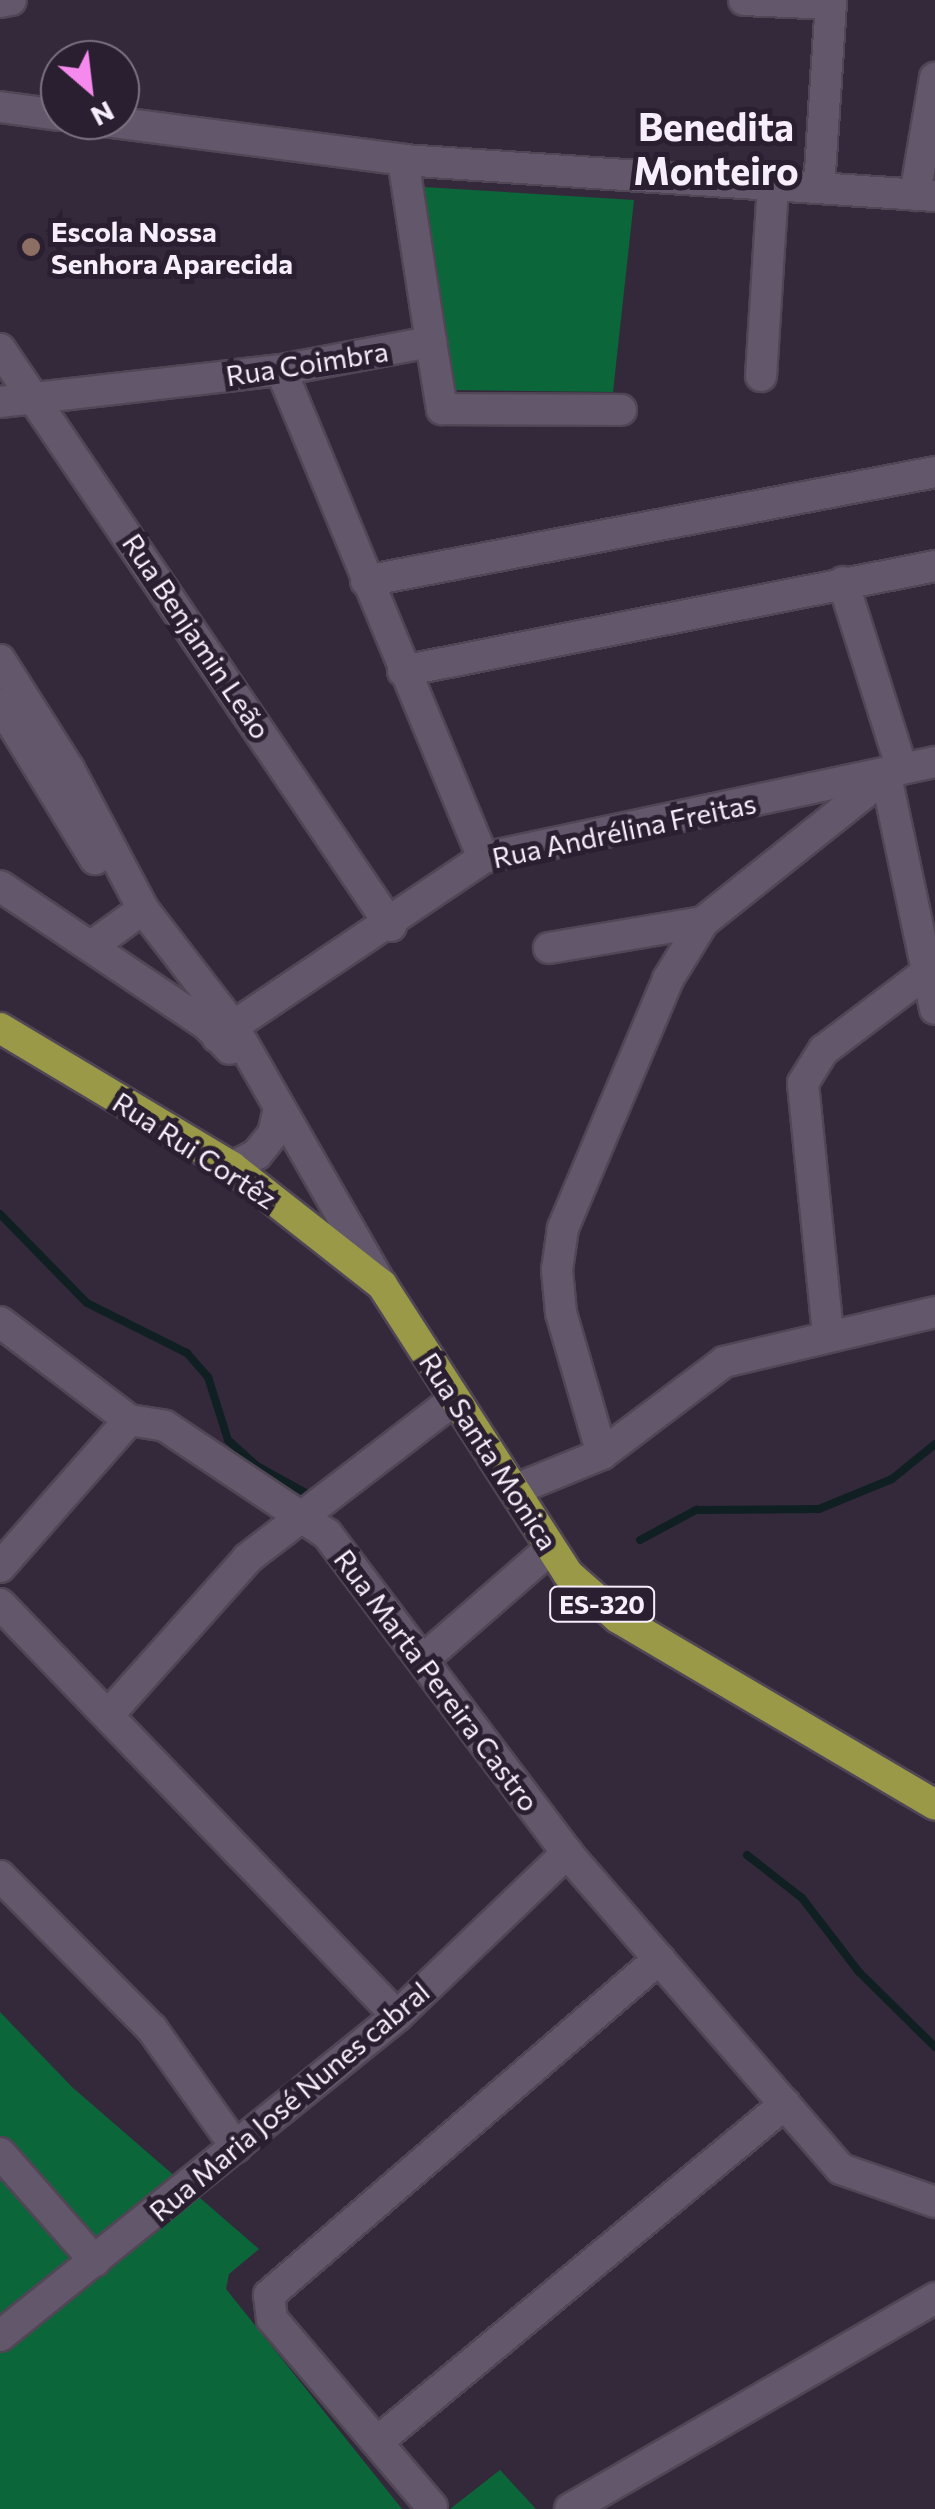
<!DOCTYPE html>
<html>
<head>
<meta charset="utf-8">
<style>
  body { margin:0 }
  #map { position:relative; width:935px; height:2509px; overflow:hidden; background:#34293b; font-family:Commissioner,sans-serif }
  div>[style] { position:absolute }
  .green>* { inset:0; background:#0b663a }
  .stream>* { height:8px; margin:-4px; padding:0 4px; transform-origin:4px; border-radius:4px; background:#0f1f22 }
  .roads { filter:drop-shadow(2px 0 #504655) drop-shadow(-2px 0 #504655) drop-shadow(0 2px #504655) drop-shadow(0 -2px #504655) }
  .minor>* { height:30px; margin:-15px; padding:0 15px; transform-origin:15px; border-radius:15px; background:#63576b }
  .major>* { height:30px; margin:-15px; padding:0 15px; transform-origin:15px; border-radius:15px; background:#9a9948 }
  .dots>* { width:28px; height:28px; translate:-50% -50%; box-sizing:border-box; border:5px solid #2a1f30; border-radius:50% }
  span { translate:-50% -50%; white-space:nowrap; text-align:center; line-height:1.15; -webkit-text-stroke:10px #2a1f30; paint-order:stroke }
  .shield-label span { padding:2px 8px; background:#2a1f30; border:2px solid; border-radius:8px; -webkit-text-stroke-width:0 }
  .shield-label { font-size:25px; color:#f6eefa; font-weight:700 }
  .poi-label { font-size:28px; color:#f6eefa; font-weight:700 }
  .left { translate:0 -50%; text-align:left }
  .street-label { font-size:28px; color:#f6eefa }
  .district-label { font-size:38px; color:#f6eefa; font-weight:700 }
  .north { position:absolute; left:40px; top:40px; width:100px; height:100px; box-sizing:border-box; background:#2a1f30; border:2px solid #7c7281; border-radius:50%; rotate:152deg; font-size:28px; font-weight:700; line-height:40px; text-align:center; color:#f6eefa }
  .north::after { content:''; display:block; margin:auto; width:35px; height:45px; background:#f689ee; clip-path:polygon(50% 0,100% 100%,50% 72%,0 100%) }
</style>
</head>
<body>
<div id="map">
  <div class="green">
    <i style="clip-path:polygon(423px 187px,634px 200px,613px 392px,453px 390px)"></i>
    <i style="clip-path:polygon(0 2012px,72px 2087px,259px 2249px,229px 2274px,226px 2289px,402px 2509px,0 2509px)"></i>
    <i style="clip-path:polygon(500px 2470px,536px 2509px,450px 2509px)"></i>
  </div>
  <div class="stream">
    <i style="left:0;top:1214px;width:124px;rotate:45.7deg"></i>
    <i style="left:87px;top:1303px;width:112px;rotate:26.6deg"></i>
    <i style="left:187px;top:1353px;width:32px;rotate:49deg"></i>
    <i style="left:208px;top:1377px;width:66px;rotate:72.4deg"></i>
    <i style="left:228px;top:1440px;width:39px;rotate:42deg"></i>
    <i style="left:257px;top:1466px;width:66px;rotate:28.9deg"></i>
    <i style="left:640px;top:1540px;width:64px;rotate:-28.2deg"></i>
    <i style="left:696px;top:1510px;width:123px;rotate:-0.5deg"></i>
    <i style="left:819px;top:1509px;width:79px;rotate:-22.3deg"></i>
    <i style="left:892px;top:1479px;width:55px;rotate:-39.1deg"></i>
    <i style="left:747px;top:1855px;width:70px;rotate:38deg"></i>
    <i style="left:802px;top:1898px;width:93px;rotate:52.4deg"></i>
    <i style="left:859px;top:1972px;width:107px;rotate:44.6deg"></i>
  </div>
  <div class="roads">
    <div class="minor">
      <i style="left:744px;top:0;width:87px;rotate:2.6deg"></i>
      <i style="left:0;top:2px;width:11px;rotate:-10deg"></i>
      <i style="left:0;top:107px;width:61px;rotate:7.6deg"></i>
      <i style="left:97px;top:120px;width:309px;rotate:7.4deg"></i>
      <i style="left:403px;top:160px;width:533px;rotate:3.87deg"></i>
      <i style="left:819px;top:188px;width:188px;rotate:-86.3deg"></i>
      <i style="left:915px;top:195px;width:119px;rotate:-80.3deg"></i>
      <i style="left:431px;top:342px;width:68px;rotate:80.7deg"></i>
      <i style="left:442px;top:409px;width:179px;rotate:0.3deg"></i>
      <i style="left:0;top:349px;width:697px;rotate:55.88deg"></i>
      <i style="left:281px;top:370px;width:528px;rotate:67.51deg"></i>
      <i style="left:761px;top:376px;width:190px;rotate:-86.4deg"></i>
      <i style="left:0;top:402px;width:283px;rotate:-6.5deg"></i>
      <i style="left:281px;top:370px;width:153px;rotate:-10.6deg"></i>
      <i style="left:431px;top:342px;width:184px;rotate:-98.7deg"></i>
      <i style="left:366px;top:581px;width:579px;rotate:-10.84deg"></i>
      <i style="left:843px;top:582px;width:196px;rotate:72.5deg"></i>
      <i style="left:0;top:660px;width:129px;rotate:57.7deg"></i>
      <i style="left:69px;top:769px;width:158px;rotate:62.1deg"></i>
      <i style="left:143px;top:909px;width:148px;rotate:52.4deg"></i>
      <i style="left:233px;top:1026px;width:297px;rotate:60.2deg"></i>
      <i style="left:403px;top:671px;width:542px;rotate:-11.16deg"></i>
      <i style="left:0;top:704px;width:182px;rotate:58.5deg"></i>
      <i style="left:0;top:886px;width:249px;rotate:33.9deg"></i>
      <i style="left:207px;top:1025px;width:33px;rotate:46deg"></i>
      <i style="left:92px;top:946px;width:63px;rotate:-36deg"></i>
      <i style="left:549px;top:948px;width:156px;rotate:-9.6deg"></i>
      <i style="left:217px;top:1037px;width:321px;rotate:-33.9deg"></i>
      <i style="left:483px;top:858px;width:462px;rotate:-12deg"></i>
      <i style="left:232px;top:1167px;width:28px;rotate:-27deg"></i>
      <i style="left:257px;top:1154px;width:26px;rotate:-51deg"></i>
      <i style="left:273px;top:1134px;width:26px;rotate:-77deg"></i>
      <i style="left:0;top:1322px;width:162px;rotate:37.2deg"></i>
      <i style="left:129px;top:1420px;width:36px;rotate:9deg"></i>
      <i style="left:165px;top:1426px;width:195px;rotate:33.7deg"></i>
      <i style="left:327px;top:1534px;width:399px;rotate:53deg"></i>
      <i style="left:567px;top:1853px;width:418px;rotate:49.1deg"></i>
      <i style="left:841px;top:2169px;width:100px;rotate:19.3deg"></i>
      <i style="left:828px;top:1334px;width:252px;rotate:-95.7deg"></i>
      <i style="left:803px;top:1083px;width:39px;rotate:-58deg"></i>
      <i style="left:824px;top:1050px;width:129px;rotate:-37.1deg"></i>
      <i style="left:602px;top:1454px;width:147px;rotate:-106.2deg"></i>
      <i style="left:561px;top:1313px;width:43px;rotate:-95.3deg"></i>
      <i style="left:557px;top:1270px;width:42px;rotate:-81.9deg"></i>
      <i style="left:563px;top:1228px;width:270px;rotate:-67.1deg"></i>
      <i style="left:668px;top:979px;width:67px;rotate:-58.4deg"></i>
      <i style="left:703px;top:922px;width:234px;rotate:-38.6deg"></i>
      <i style="left:886px;top:776px;width:238px;rotate:78.1deg"></i>
      <i style="left:514px;top:1490px;width:95px;rotate:-22.2deg"></i>
      <i style="left:602px;top:1454px;width:153px;rotate:-37deg"></i>
      <i style="left:724px;top:1362px;width:217px;rotate:-13.3deg"></i>
      <i style="left:0;top:1567px;width:196px;rotate:-48.7deg"></i>
      <i style="left:0;top:1604px;width:572px;rotate:46.06deg"></i>
      <i style="left:425px;top:1658px;width:167px;rotate:-41.1deg"></i>
      <i style="left:111px;top:1712px;width:206px;rotate:-48.3deg"></i>
      <i style="left:248px;top:1558px;width:261px;rotate:-37.5deg"></i>
      <i style="left:0;top:1876px;width:216px;rotate:45.2deg"></i>
      <i style="left:152px;top:2029px;width:145px;rotate:54.6deg"></i>
      <i style="left:0;top:2153px;width:144px;rotate:48.7deg"></i>
      <i style="left:0;top:2336px;width:510px;rotate:-38.87deg"></i>
      <i style="left:397px;top:2016px;width:236px;rotate:-43.8deg"></i>
      <i style="left:377px;top:2442px;width:530px;rotate:-39.64deg"></i>
      <i style="left:432px;top:2507px;width:247px;rotate:-130.4deg"></i>
      <i style="left:272px;top:2319px;width:24px;rotate:-97deg"></i>
      <i style="left:269px;top:2295px;width:515px;rotate:-40.75deg"></i>
      <i style="left:570px;top:2509px;width:422px;rotate:-30deg"></i>
    </div>
    <div class="major">
      <i style="left:0;top:1028px;width:270px;rotate:30.9deg"></i>
      <i style="left:232px;top:1167px;width:191px;rotate:38.2deg"></i>
      <i style="left:382px;top:1285px;width:344px;rotate:57.2deg"></i>
      <i style="left:568px;top:1574px;width:67px;rotate:41.3deg"></i>
      <i style="left:618px;top:1618px;width:368px;rotate:30.5deg"></i>
    </div>
  </div>
  <div class="dots">
    <i style="left:31px;top:247px;background:#8d6e63"></i>
  </div>
  <div class="shield-label">
    <span style="left:602px;top:1604px">ES-320</span>
  </div>
  <div class="poi-label">
    <span class="left" style="left:51px;top:247px">Escola Nossa<br>Senhora Aparecida</span>
  </div>
  <div class="street-label">
    <span style="left:307px;top:363px;rotate:-9deg">Rua Coimbra</span>
    <span style="left:197px;top:636px;rotate:56deg">Rua Benjamin Leão</span>
    <span style="left:624px;top:830px;rotate:-12deg">Rua Andrélina Freitas</span>
    <span style="left:195px;top:1150px;rotate:33deg">Rua Rui Cortêz</span>
    <span style="left:489px;top:1451px;rotate:57deg">Rua Santa Monica</span>
    <span style="left:437px;top:1680px;rotate:53deg">Rua Marta Pereira Castro</span>
    <span style="left:289px;top:2101px;rotate:-40deg">Rua Maria José Nunes cabral</span>
  </div>
  <div class="district-label">
    <span style="left:716px;top:148px">Benedita<br>Monteiro</span>
  </div>
  <div class="north">N</div>
</div>
</body>
</html>
